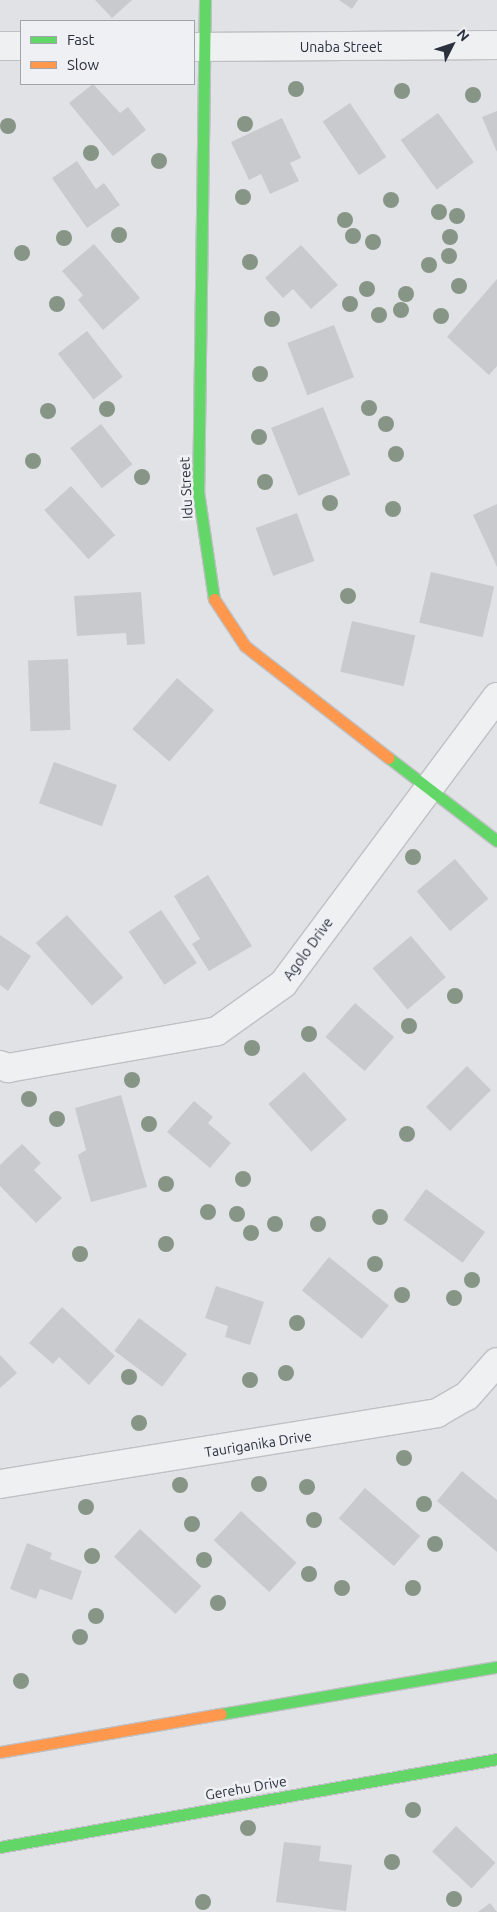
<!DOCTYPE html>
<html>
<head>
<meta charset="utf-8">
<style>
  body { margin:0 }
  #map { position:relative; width:497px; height:1912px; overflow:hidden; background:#e0e2e5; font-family:Ubuntu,sans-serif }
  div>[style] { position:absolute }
  .building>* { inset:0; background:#c9cacd; transform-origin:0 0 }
  .roads { filter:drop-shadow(1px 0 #bfc0c3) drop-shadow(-1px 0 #bfc0c3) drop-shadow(0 1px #bfc0c3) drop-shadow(0 -1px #bfc0c3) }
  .street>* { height:28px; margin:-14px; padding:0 14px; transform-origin:14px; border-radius:14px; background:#eff0f2 }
  .fast>* { height:11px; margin:-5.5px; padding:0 5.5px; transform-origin:5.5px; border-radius:5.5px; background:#63d668 }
  .slow>* { height:11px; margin:-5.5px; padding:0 5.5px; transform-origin:5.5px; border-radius:5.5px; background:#ff974d }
  .trees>* { width:16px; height:16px; margin:-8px; border-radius:50%; background:#869586 }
  span { translate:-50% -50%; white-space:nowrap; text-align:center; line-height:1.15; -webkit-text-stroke:5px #eef0f4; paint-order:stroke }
  .street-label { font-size:14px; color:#2a303c }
  .legend { position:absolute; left:20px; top:20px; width:175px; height:65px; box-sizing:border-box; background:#eef0f4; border:1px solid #a0a3aa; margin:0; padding:6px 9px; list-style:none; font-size:15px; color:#2a303c }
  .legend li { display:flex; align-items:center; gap:10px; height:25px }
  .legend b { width:25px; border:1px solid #a0a3aa }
  .north { position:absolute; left:427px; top:20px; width:50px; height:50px; -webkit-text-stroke:4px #eef0f4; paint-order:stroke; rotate:49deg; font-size:14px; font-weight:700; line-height:20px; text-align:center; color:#2a303c }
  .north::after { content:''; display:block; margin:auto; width:18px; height:22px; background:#2a303c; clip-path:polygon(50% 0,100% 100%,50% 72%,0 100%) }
</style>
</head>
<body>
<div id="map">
  <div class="building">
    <i style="clip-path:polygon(95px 0,132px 0,112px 18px)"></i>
    <i style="clip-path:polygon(339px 0,358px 0,352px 9px)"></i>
    <i style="clip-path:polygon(93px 84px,120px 113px,128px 107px,146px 130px,113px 156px,69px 103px)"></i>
    <i style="left:350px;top:103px;width:65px;height:33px;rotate:56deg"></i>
    <i style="clip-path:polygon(497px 111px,497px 152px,482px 117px)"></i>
    <i style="left:438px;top:113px;width:61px;height:46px;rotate:54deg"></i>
    <i style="clip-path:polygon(282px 118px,301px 158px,290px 163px,299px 181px,270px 194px,261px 174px,249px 180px,231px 142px)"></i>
    <i style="clip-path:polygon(77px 161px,96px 189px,104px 183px,120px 205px,87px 228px,52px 178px)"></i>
    <i style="clip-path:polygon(94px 244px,140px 298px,103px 330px,78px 300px,83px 295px,62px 271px)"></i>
    <i style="clip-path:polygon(301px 245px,338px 285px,311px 309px,293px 289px,283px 298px,265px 278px)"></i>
    <i style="clip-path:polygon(497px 279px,497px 366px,489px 375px,447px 337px)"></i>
    <i style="left:334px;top:325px;width:56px;height:50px;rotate:69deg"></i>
    <i style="left:87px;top:331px;width:58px;height:37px;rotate:52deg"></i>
    <i style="left:323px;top:407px;width:73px;height:56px;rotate:68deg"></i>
    <i style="left:101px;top:424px;width:51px;height:39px;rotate:52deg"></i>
    <i style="left:71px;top:486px;width:66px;height:36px;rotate:48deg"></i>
    <i style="clip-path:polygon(497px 504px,497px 567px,473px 515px)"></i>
    <i style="left:297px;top:513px;width:51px;height:44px;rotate:70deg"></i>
    <i style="left:431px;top:572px;width:65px;height:52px;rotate:13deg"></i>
    <i style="clip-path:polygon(141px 592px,145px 644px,127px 645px,126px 633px,77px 636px,74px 596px)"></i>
    <i style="left:352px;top:621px;width:65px;height:52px;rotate:13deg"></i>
    <i style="left:68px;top:659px;width:71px;height:40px;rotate:88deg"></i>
    <i style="left:177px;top:678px;width:49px;height:68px;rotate:41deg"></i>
    <i style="left:54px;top:762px;width:67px;height:44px;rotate:20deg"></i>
    <i style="left:455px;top:859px;width:52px;height:50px;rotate:50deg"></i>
    <i style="clip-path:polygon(208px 875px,252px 946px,209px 971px,192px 944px,200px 939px,174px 896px)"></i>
    <i style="left:161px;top:910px;width:64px;height:39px;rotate:56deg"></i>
    <i style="left:67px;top:915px;width:84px;height:42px;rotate:48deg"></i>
    <i style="clip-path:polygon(0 935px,31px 956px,8px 991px,0 985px)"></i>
    <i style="left:411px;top:936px;width:54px;height:50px;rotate:50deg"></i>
    <i style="left:355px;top:1003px;width:52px;height:45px;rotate:41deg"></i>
    <i style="left:467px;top:1066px;width:34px;height:58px;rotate:45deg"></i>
    <i style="left:304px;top:1072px;width:64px;height:48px;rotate:48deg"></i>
    <i style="clip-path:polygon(121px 1095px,147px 1187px,91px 1202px,78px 1155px,86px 1150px,75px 1108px)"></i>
    <i style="clip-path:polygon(194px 1101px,213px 1117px,208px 1123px,231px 1143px,210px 1168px,167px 1132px)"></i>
    <i style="clip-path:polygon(22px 1144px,41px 1163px,34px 1170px,62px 1198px,36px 1223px,0 1186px,0 1165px)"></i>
    <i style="left:426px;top:1189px;width:73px;height:38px;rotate:36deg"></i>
    <i style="left:329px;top:1257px;width:77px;height:43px;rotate:39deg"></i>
    <i style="clip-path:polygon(216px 1286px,264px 1302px,250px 1345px,225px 1337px,228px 1326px,205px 1318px)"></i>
    <i style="clip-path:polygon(62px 1307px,115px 1356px,89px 1385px,59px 1357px,53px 1364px,29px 1343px)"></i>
    <i style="left:139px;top:1318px;width:60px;height:41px;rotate:37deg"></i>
    <i style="clip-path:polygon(0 1355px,17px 1373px,0 1388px)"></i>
    <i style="clip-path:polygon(462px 1471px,497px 1500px,497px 1552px,437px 1501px)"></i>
    <i style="left:365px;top:1488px;width:73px;height:40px;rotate:41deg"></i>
    <i style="left:241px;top:1511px;width:76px;height:40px;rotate:43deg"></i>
    <i style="left:140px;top:1529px;width:84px;height:38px;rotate:43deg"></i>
    <i style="clip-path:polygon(27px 1543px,52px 1553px,50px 1559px,82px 1571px,72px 1600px,40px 1589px,36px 1599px,10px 1589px)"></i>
    <i style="left:456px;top:1826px;width:54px;height:35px;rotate:43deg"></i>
    <i style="clip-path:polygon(284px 1842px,321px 1846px,319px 1861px,352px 1865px,346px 1911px,276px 1902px)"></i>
    <i style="clip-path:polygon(490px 1903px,497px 1912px,478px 1912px)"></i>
  </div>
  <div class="roads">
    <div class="street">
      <i style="left:0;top:46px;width:21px"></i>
      <i style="left:194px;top:47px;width:303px;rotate:-0.4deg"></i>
      <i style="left:0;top:1065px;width:9px;rotate:21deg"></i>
      <i style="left:8px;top:1068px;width:212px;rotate:-10deg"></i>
      <i style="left:217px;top:1031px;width:81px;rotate:-35.5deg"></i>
      <i style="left:283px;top:984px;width:358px;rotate:-53.3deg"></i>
      <i style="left:0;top:1484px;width:443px;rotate:-9.2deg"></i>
      <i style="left:437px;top:1413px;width:34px;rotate:-30deg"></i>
      <i style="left:467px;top:1396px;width:45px;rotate:-48.6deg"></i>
    </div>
    <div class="fast">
      <i style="left:205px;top:0;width:491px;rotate:90.8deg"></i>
      <i style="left:198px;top:491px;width:109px;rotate:81.6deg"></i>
      <i style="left:389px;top:758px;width:136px;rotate:37.5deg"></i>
      <i style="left:221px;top:1714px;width:280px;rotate:-9.7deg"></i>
      <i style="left:0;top:1847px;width:505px;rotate:-10.04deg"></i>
    </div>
    <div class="slow">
      <i style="left:214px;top:599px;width:56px;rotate:56.6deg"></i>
      <i style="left:245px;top:646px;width:182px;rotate:37.9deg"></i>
      <i style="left:0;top:1752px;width:224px;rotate:-9.8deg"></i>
    </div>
  </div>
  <div class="trees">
    <i style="left:296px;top:89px"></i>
    <i style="left:402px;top:91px"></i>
    <i style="left:473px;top:95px"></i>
    <i style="left:245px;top:124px"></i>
    <i style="left:8px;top:126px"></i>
    <i style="left:91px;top:153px"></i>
    <i style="left:159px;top:161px"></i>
    <i style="left:243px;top:197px"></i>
    <i style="left:391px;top:200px"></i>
    <i style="left:439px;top:212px"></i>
    <i style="left:457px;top:216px"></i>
    <i style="left:345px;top:220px"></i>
    <i style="left:119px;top:235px"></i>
    <i style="left:353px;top:236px"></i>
    <i style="left:450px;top:237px"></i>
    <i style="left:64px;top:238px"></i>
    <i style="left:373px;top:242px"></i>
    <i style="left:22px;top:253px"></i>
    <i style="left:449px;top:256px"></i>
    <i style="left:250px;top:262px"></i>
    <i style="left:429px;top:265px"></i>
    <i style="left:459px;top:286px"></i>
    <i style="left:367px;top:289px"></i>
    <i style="left:406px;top:294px"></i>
    <i style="left:57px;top:304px"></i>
    <i style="left:350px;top:304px"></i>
    <i style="left:401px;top:310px"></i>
    <i style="left:379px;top:315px"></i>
    <i style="left:441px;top:316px"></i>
    <i style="left:272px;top:319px"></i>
    <i style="left:260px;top:374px"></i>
    <i style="left:369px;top:408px"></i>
    <i style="left:107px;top:409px"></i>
    <i style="left:48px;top:411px"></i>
    <i style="left:386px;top:424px"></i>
    <i style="left:259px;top:437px"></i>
    <i style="left:396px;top:454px"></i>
    <i style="left:33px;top:461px"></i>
    <i style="left:142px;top:477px"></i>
    <i style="left:265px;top:482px"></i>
    <i style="left:330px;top:503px"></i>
    <i style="left:393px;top:509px"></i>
    <i style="left:348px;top:596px"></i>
    <i style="left:413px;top:857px"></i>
    <i style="left:455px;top:996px"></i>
    <i style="left:409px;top:1026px"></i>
    <i style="left:309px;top:1034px"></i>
    <i style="left:252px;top:1048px"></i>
    <i style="left:132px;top:1080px"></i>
    <i style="left:29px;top:1099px"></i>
    <i style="left:57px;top:1119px"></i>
    <i style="left:149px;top:1124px"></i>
    <i style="left:407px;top:1134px"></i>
    <i style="left:243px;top:1179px"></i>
    <i style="left:166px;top:1184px"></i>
    <i style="left:208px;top:1212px"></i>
    <i style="left:237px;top:1214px"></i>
    <i style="left:380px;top:1217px"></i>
    <i style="left:275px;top:1224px"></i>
    <i style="left:318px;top:1224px"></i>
    <i style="left:251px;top:1233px"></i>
    <i style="left:166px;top:1244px"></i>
    <i style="left:80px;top:1254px"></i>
    <i style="left:375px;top:1264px"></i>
    <i style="left:472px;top:1280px"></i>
    <i style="left:402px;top:1295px"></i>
    <i style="left:454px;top:1298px"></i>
    <i style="left:297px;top:1323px"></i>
    <i style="left:286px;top:1373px"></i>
    <i style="left:129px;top:1377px"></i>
    <i style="left:250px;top:1380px"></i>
    <i style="left:139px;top:1423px"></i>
    <i style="left:404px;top:1458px"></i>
    <i style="left:259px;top:1484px"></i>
    <i style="left:180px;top:1485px"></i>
    <i style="left:307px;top:1487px"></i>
    <i style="left:424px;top:1504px"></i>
    <i style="left:86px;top:1507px"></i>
    <i style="left:314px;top:1520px"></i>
    <i style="left:192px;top:1524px"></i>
    <i style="left:435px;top:1544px"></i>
    <i style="left:92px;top:1556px"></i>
    <i style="left:204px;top:1560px"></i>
    <i style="left:309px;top:1574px"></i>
    <i style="left:342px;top:1588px"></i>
    <i style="left:413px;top:1588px"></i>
    <i style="left:218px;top:1603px"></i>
    <i style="left:96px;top:1616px"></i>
    <i style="left:80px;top:1637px"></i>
    <i style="left:21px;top:1681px"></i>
    <i style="left:413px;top:1810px"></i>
    <i style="left:248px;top:1828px"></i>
    <i style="left:392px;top:1862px"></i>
    <i style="left:454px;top:1899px"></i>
    <i style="left:203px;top:1902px"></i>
  </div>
  <div class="street-label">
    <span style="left:341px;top:47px">Unaba Street</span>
    <span style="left:186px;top:488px;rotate:-93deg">Idu Street</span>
    <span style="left:308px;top:949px;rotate:-54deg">Agolo Drive</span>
    <span style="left:258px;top:1444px;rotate:-9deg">Tauriganika Drive</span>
    <span style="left:246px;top:1788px;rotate:-10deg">Gerehu Drive</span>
  </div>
  <ul class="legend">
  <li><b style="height:6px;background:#63d668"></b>Fast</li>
  <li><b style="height:6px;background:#ff974d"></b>Slow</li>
  </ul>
  <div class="north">N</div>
</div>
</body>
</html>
